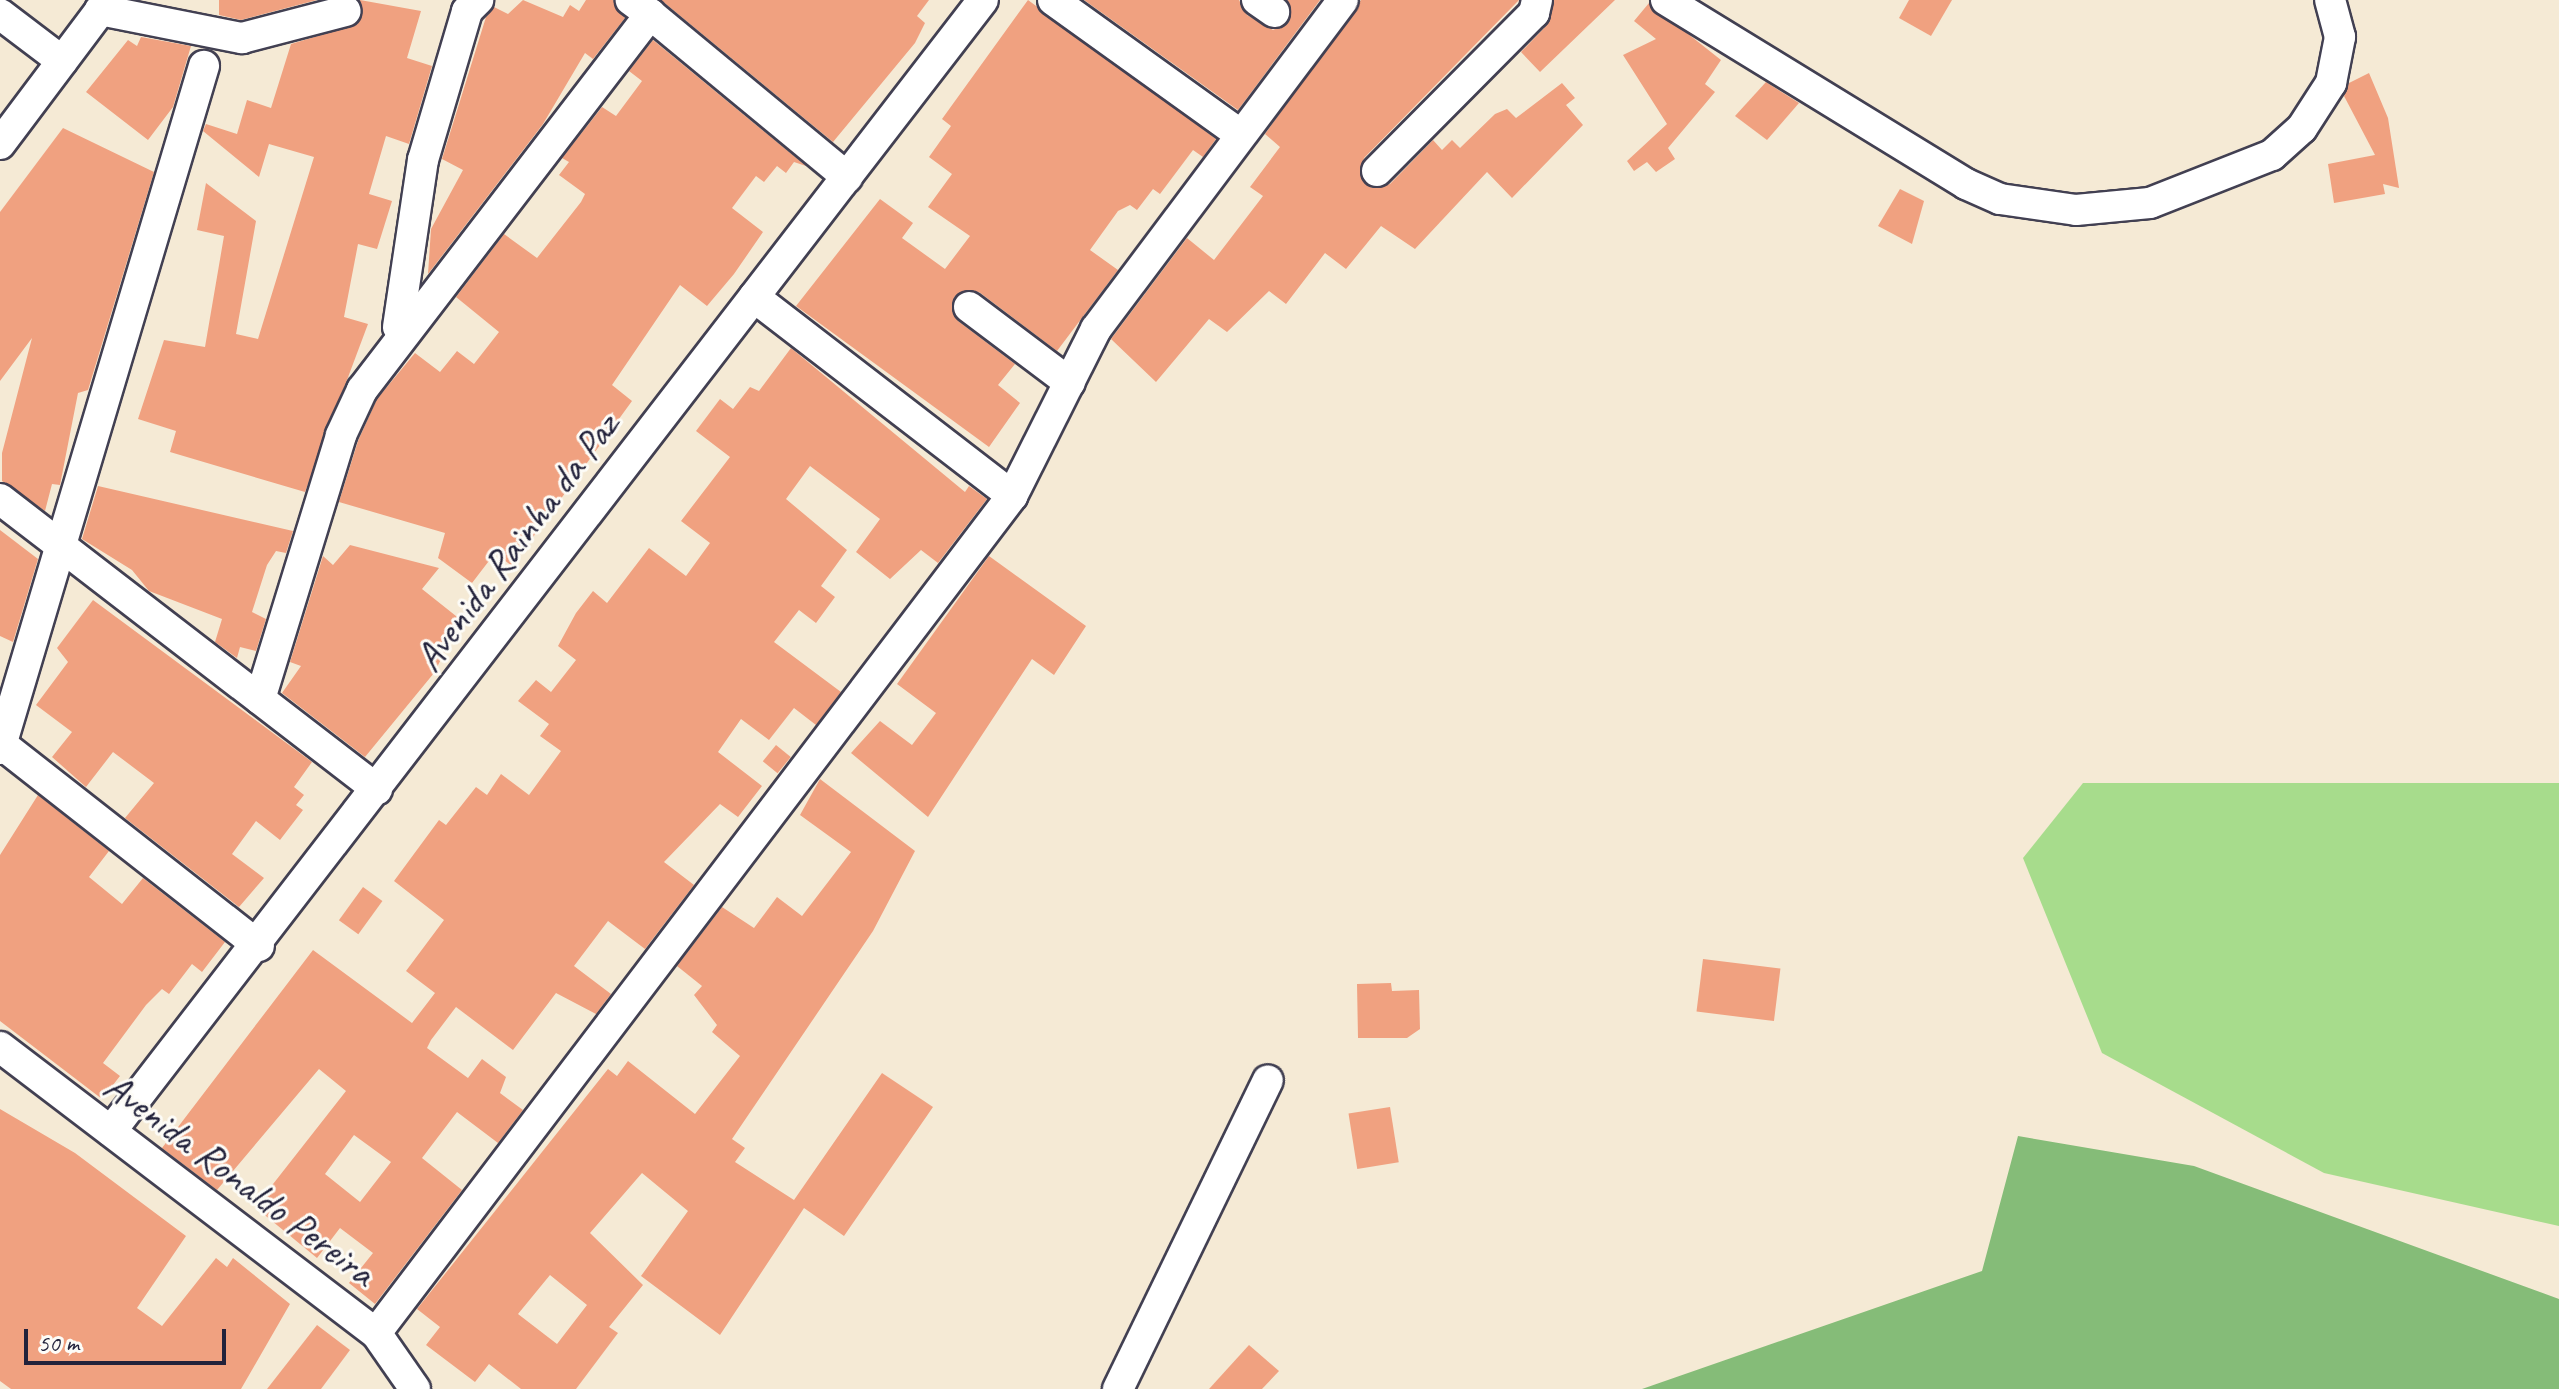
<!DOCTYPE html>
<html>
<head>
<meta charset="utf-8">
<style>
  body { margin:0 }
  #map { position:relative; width:2559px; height:1389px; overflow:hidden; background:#f5ead5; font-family:Caveat,sans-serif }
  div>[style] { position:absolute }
  .green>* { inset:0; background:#a7dc8c }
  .forest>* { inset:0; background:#85bc78 }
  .building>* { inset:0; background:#f0a180; transform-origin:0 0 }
  .roads { filter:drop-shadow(2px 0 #424052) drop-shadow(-2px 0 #424052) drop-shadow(0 2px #424052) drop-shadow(0 -2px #424052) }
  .minor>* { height:30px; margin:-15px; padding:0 15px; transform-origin:15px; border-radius:15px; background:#fff }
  span { translate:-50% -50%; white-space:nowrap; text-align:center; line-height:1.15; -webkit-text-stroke:6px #fdfcf7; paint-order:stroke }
  .street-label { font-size:40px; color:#22223b }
  .scale { position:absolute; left:24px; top:1329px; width:202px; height:36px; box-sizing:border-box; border:4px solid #22223b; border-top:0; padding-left:10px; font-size:24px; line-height:28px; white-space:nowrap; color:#22223b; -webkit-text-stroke:6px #fdfcf7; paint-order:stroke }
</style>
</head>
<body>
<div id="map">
  <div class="green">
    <i style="clip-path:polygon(2083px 783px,2559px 783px,2559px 1226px,2324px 1173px,2102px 1053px,2023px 858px)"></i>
  </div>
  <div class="forest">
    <i style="clip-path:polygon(2018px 1136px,2194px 1166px,2559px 1299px,2559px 1389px,1642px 1389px,1982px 1271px)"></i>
  </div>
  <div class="building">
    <i style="clip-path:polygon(219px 0,317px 0,241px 20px,219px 15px)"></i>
    <i style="clip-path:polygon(360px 0,421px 11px,407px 58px,432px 66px,409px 144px,386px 136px,369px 194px,392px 201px,377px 249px,358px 244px,344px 317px,368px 324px,305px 492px,170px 452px,176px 431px,138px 419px,164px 340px,205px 347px,224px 236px,197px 230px,206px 183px,256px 221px,236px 334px,258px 339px,314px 157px,269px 144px,259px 177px,203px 131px,206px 124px,237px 134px,247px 100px,271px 108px,291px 44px,358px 24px)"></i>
    <i style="clip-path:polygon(523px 0,563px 17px,570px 5px,579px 11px,586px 0,613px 0,625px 18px,593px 59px,585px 53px,543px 124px,428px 274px,431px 229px,463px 170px,442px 159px,486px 17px,494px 7px,508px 14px)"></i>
    <i style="clip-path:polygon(661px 0,929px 0,917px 16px,925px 23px,915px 43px,833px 142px)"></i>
    <i style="clip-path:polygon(1028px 0,1216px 139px,1203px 157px,1193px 150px,1160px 194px,1153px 189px,1137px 210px,1130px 205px,1118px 211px,1090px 250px,1118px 270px,1057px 351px,979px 292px,954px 297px,958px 321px,1015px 364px,998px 385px,1020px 403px,989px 447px,796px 306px,880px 199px,913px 223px,902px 238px,945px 269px,970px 236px,928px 207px,952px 174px,929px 157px,951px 126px,942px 119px)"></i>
    <i style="clip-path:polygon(1084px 0,1239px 0,1247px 15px,1273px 30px,1289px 22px,1287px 0,1320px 0,1238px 110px)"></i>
    <i style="clip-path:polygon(1361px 0,1519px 0,1364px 158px,1360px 175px,1372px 188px,1390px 184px,1433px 140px,1442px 150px,1452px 140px,1460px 148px,1495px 114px,1507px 109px,1516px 118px,1562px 83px,1575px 98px,1566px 105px,1583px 125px,1512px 198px,1487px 172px,1415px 249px,1381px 226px,1346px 269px,1325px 253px,1286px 304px,1269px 291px,1227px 332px,1209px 319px,1156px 382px,1111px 339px,1187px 238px,1214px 260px,1263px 196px,1250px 187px,1280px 147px,1265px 134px)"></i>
    <i style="clip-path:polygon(1554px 0,1615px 0,1540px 72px,1521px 52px,1547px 25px)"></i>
    <i style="clip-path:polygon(1909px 0,1952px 0,1931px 36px,1899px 18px)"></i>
    <i style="clip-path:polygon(1649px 3px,1721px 60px,1705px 84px,1715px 92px,1668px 148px,1675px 159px,1656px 172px,1647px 162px,1634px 171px,1627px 161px,1667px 124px,1623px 55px,1656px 39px,1634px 21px)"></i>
    <i style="clip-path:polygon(141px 37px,191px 46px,173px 107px,148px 140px,86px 92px,128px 40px,137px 46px)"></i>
    <i style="clip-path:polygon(653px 40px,806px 166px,794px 162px,786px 173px,777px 166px,764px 182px,756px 176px,732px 208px,763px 232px,734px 274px,707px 306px,680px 285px,612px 385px,632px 401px,512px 566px,495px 553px,472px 583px,438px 558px,445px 533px,339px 502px,358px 441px,377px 399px,415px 353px,440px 372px,457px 351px,474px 364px,499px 332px,456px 297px,504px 234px,537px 258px,581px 202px,585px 194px,559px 175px,569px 162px,562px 158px,602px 107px,616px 116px,642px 81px,629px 71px)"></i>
    <i style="clip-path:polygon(2369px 73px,2388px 118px,2399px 188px,2383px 184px,2385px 194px,2334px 203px,2328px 164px,2375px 155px,2344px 96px,2349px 83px)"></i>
    <i style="clip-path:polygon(1766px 82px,1799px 103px,1767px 140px,1735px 116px)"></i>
    <i style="clip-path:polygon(63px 128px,154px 172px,88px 390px,78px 393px,60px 485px,52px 484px,45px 511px,2px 481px,2px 453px,32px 338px,0 381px,0 212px)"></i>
    <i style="clip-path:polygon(1900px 189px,1924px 201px,1912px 244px,1878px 226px)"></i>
    <i style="clip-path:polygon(evenodd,791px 348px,965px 492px,969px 486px,987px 499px,938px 563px,921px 550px,890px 579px,856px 552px,880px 519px,810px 466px,786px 499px,847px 550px,821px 586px,835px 597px,816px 623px,799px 610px,774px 642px,841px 692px,816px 725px,794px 708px,769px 740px,741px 719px,718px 752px,762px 786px,738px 817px,720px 804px,664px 862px,694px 885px,645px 949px,608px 921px,574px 966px,611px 994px,596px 1014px,556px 993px,513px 1050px,456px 1007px,431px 1040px,427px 1048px,468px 1078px,482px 1059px,506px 1077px,500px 1093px,523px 1110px,498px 1143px,457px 1112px,422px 1158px,462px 1190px,375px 1304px,349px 1283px,373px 1253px,340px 1228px,317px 1258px,255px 1207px,346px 1091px,319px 1069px,217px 1190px,162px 1148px,313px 950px,412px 1023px,435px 993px,406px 971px,444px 920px,394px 881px,439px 820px,446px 825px,476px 787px,487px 795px,501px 774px,529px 795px,561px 751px,540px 736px,549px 724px,518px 701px,536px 680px,551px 692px,576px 660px,558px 646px,576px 613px,593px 591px,607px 603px,649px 548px,686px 576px,710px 543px,681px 521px,730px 457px,696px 431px,720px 399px,733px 409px,750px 387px,759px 391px,791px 348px,354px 1135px,391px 1162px,360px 1202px,325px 1174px,354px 1135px)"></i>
    <i style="clip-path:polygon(98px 486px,293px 531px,286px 553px,276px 551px,267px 565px,252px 612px,266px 619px,256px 651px,240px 647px,237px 658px,215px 642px,222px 619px,149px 591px,132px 570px,82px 539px)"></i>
    <i style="clip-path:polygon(0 530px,38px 559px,13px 642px,0 636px)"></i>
    <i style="clip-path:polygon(350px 545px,439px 568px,422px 589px,461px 620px,434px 673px,365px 757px,282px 693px,301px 666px,290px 662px,323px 556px,333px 565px)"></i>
    <i style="clip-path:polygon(989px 556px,1086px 626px,1054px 675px,1032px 659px,928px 817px,851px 753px,880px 721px,912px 745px,936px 713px,897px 684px)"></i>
    <i style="clip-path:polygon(93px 600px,312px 762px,294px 787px,304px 795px,296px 805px,303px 810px,280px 840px,256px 821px,232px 854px,264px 878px,239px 907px,125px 818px,154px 783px,113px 752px,86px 787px,52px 757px,72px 732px,36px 705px,68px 662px,57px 648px)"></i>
    <i style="left:776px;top:745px;width:19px;height:21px;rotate:39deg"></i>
    <i style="clip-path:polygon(evenodd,820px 779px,915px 851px,873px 931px,732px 1139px,745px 1148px,735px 1162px,794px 1200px,882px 1073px,933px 1107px,844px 1236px,804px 1208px,720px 1335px,641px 1276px,688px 1211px,642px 1173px,590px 1233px,643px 1285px,609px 1327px,618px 1333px,576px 1389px,521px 1389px,489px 1364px,475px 1382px,426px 1345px,440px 1327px,417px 1309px,608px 1069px,617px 1076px,628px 1061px,695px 1114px,740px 1056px,712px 1032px,717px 1025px,694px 995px,702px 986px,677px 966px,722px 907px,754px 928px,777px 897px,802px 916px,851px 852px,800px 815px,820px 779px,550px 1275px,587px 1305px,557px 1344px,518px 1314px,550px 1275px)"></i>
    <i style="clip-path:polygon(38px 795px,109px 851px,89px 877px,122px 904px,143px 878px,225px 942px,202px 972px,192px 964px,169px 994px,162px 989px,146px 1005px,103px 1063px,120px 1076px,102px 1099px,0 1021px,0 855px)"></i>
    <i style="left:363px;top:887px;width:24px;height:41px;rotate:36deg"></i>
    <i style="left:1703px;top:959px;width:78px;height:53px;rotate:7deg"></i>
    <i style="clip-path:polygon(1391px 983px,1392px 991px,1419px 990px,1420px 1029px,1407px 1038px,1358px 1038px,1357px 984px)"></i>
    <i style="left:1390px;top:1107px;width:56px;height:42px;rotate:81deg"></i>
    <i style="clip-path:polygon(0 1109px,75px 1153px,186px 1236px,137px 1308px,162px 1326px,216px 1258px,227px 1267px,233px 1258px,290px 1304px,241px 1389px,11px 1389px,0 1381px)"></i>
    <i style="clip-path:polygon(317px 1325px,350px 1350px,321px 1389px,267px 1389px)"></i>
    <i style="clip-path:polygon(1249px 1345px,1279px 1371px,1262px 1389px,1209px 1389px)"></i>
  </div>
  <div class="roads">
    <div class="minor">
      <i style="left:1053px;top:0;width:231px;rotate:35.7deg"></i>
      <i style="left:1257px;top:0;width:21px;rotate:35deg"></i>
      <i style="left:1666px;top:0;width:352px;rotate:31.5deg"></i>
      <i style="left:1966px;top:184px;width:37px;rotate:24deg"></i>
      <i style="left:2000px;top:199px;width:77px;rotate:8.2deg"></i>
      <i style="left:2076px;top:210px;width:74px;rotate:-5.4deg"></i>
      <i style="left:2150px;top:203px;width:131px;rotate:-21.5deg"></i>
      <i style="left:2272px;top:155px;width:40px;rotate:-42deg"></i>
      <i style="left:2302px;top:128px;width:54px;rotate:-57.2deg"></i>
      <i style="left:2331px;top:83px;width:47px;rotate:-78.9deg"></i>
      <i style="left:2340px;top:37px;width:38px;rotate:-105deg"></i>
      <i style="left:100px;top:10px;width:145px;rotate:11.2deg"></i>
      <i style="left:242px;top:38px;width:107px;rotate:-14.6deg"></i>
      <i style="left:0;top:14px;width:78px;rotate:37.2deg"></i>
      <i style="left:650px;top:14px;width:256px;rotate:39.6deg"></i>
      <i style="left:0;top:144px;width:180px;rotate:-53.1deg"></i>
      <i style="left:1377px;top:171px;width:223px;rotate:-45.2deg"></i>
      <i style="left:1534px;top:13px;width:13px;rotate:-77deg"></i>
      <i style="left:754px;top:297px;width:326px;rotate:37.6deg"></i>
      <i style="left:969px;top:307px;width:126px;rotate:37deg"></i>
      <i style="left:398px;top:327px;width:169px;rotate:-81.5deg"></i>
      <i style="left:423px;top:160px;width:155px;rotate:-73.5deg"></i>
      <i style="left:467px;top:11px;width:16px;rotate:-45deg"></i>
      <i style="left:0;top:499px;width:476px;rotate:37.6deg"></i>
      <i style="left:260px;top:699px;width:276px;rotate:-72.9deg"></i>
      <i style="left:341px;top:435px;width:50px;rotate:-65deg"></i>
      <i style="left:362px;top:390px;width:474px;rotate:-52.5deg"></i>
      <i style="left:650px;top:14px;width:24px;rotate:-144deg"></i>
      <i style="left:0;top:743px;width:329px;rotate:38.1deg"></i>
      <i style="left:0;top:749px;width:713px;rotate:-73.37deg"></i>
      <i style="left:0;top:1047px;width:472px;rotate:37.3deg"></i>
      <i style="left:376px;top:1333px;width:68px;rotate:55.1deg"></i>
      <i style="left:111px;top:1131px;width:1428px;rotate:-52.37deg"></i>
      <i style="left:376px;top:1333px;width:1051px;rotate:-52.77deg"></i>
      <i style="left:1012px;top:496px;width:187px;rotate:-63.3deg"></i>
      <i style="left:1096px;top:329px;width:411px;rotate:-53.1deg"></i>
      <i style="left:1118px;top:1389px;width:343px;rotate:-64.1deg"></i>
    </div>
  </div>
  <div class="street-label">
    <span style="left:516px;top:542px;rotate:-53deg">Avenida Rainha da Paz</span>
    <span style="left:240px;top:1179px;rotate:37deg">Avenida Ronaldo Pereira</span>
  </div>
  <div class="scale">50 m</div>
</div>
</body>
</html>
